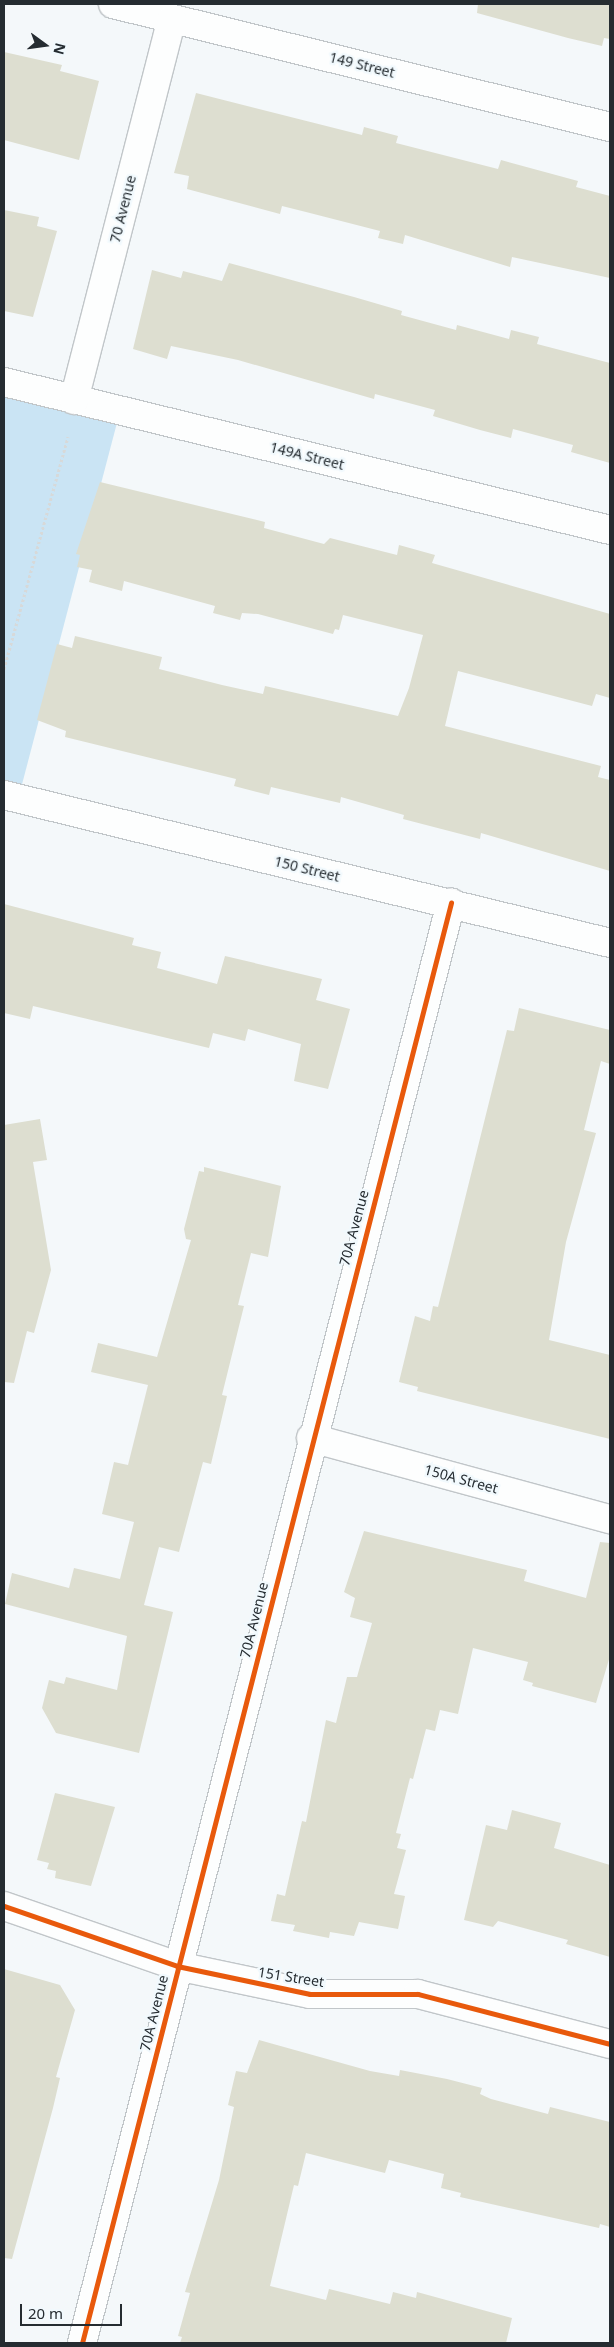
<!DOCTYPE html>
<html>
<head>
<meta charset="utf-8">
<style>
  body { margin:0 }
  #map { position:relative; width:614px; height:2347px; overflow:hidden; background:#f4f8fa; font-family:"Noto Sans",sans-serif }
  div>[style] { position:absolute }
  .green>* { inset:0; background:#cae4f4 }
  .building>* { inset:0; background:#ddded0 }
  .path>* { height:3px; margin-top:-1.5px; transform-origin:0; background:repeating-linear-gradient(90deg,#d7d9d9 0 2.5px,transparent 0 5px) }
  .roads { filter:drop-shadow(1px 0 #c1c6c9) drop-shadow(-1px 0 #c1c6c9) drop-shadow(0 1px #c1c6c9) drop-shadow(0 -1px #c1c6c9) }
  .street>* { height:28px; margin:-14px; padding:0 14px; transform-origin:14px; border-radius:14px; background:#fdfefe }
  .cycleway>* { height:5px; margin:-2.5px; padding:0 2.5px; transform-origin:2.5px; border-radius:2.5px; background:#e8590c }
  span { translate:-50% -50%; white-space:nowrap; text-align:center; line-height:1.15; -webkit-text-stroke:4.5px #f1f9fd; paint-order:stroke }
  .street-label { font-size:14px; color:#252c31 }
  .frame { position:absolute; inset:0; border:5px solid #252c31; pointer-events:none }
  .north { position:absolute; left:20px; top:20px; width:50px; height:50px; -webkit-text-stroke:4px #f1f9fd; paint-order:stroke; rotate:104deg; font-size:14px; font-weight:700; line-height:20px; text-align:center; color:#252c31 }
  .north::after { content:''; display:block; margin:auto; width:18px; height:22px; background:#252c31; clip-path:polygon(50% 0,100% 100%,50% 72%,0 100%) }
  .scale { position:absolute; left:20px; top:2304px; width:102px; height:22px; box-sizing:border-box; border:2px solid #252c31; border-top:0; padding-left:6px; font-size:15px; line-height:18px; white-space:nowrap; color:#252c31; -webkit-text-stroke:4px #f1f9fd; paint-order:stroke }
</style>
</head>
<body>
<div id="map">
  <div class="green">
    <i style="clip-path:polygon(4px 388px,118px 419px,20px 792px,4px 787px)"></i>
  </div>
  <div class="building">
    <i style="clip-path:polygon(478px 4px,610px 4px,610px 39px,604px 38px,602px 46px,568px 38px,477px 13px)"></i>
    <i style="clip-path:polygon(4px 52px,62px 65px,60px 71px,99px 81px,79px 160px,4px 140px)"></i>
    <i style="clip-path:polygon(196px 93px,362px 135px,364px 127px,398px 136px,396px 143px,498px 169px,501px 160px,578px 181px,576px 187px,610px 196px,610px 278px,512px 257px,510px 267px,405px 235px,403px 244px,378px 238px,380px 231px,306px 212px,282px 206px,280px 214px,187px 189px,189px 176px,174px 173px)"></i>
    <i style="clip-path:polygon(4px 210px,39px 217px,37px 226px,57px 231px,33px 317px,4px 311px)"></i>
    <i style="clip-path:polygon(229px 263px,354px 297px,402px 311px,401px 315px,456px 330px,457px 325px,509px 339px,511px 330px,539px 337px,537px 344px,610px 363px,610px 463px,571px 452px,573px 445px,513px 429px,511px 438px,480px 430px,433px 416px,435px 410px,375px 394px,374px 399px,238px 360px,171px 346px,167px 359px,133px 349px,152px 270px,181px 278px,183px 271px,222px 281px)"></i>
    <i style="clip-path:polygon(100px 482px,265px 522px,264px 528px,324px 544px,330px 538px,397px 555px,399px 545px,435px 555px,432px 563px,610px 614px,610px 698px,596px 694px,592px 706px,458px 671px,445px 726px,601px 766px,598px 777px,610px 780px,610px 871px,481px 833px,480px 839px,403px 819px,404px 815px,341px 797px,340px 803px,271px 787px,269px 795px,234px 786px,236px 779px,65px 737px,66px 731px,37px 720px,57px 644px,72px 648px,75px 636px,162px 657px,159px 669px,222px 685px,263px 694px,265px 686px,398px 716px,409px 688px,423px 635px,343px 615px,339px 630px,335px 629px,333px 634px,258px 614px,242px 613px,240px 620px,213px 613px,215px 606px,124px 581px,122px 591px,89px 582px,92px 570px,77px 567px,80px 555px,76px 554px)"></i>
    <i style="clip-path:polygon(4px 904px,134px 938px,132px 945px,161px 952px,157px 968px,217px 984px,225px 956px,322px 979px,316px 1000px,350px 1009px,328px 1089px,294px 1081px,301px 1044px,248px 1029px,245px 1041px,213px 1033px,209px 1048px,33px 1006px,30px 1019px,4px 1013px)"></i>
    <i style="clip-path:polygon(519px 1008px,610px 1030px,610px 1064px,601px 1061px,584px 1130px,596px 1133px,566px 1242px,549px 1340px,610px 1355px,610px 1439px,417px 1391px,418px 1387px,399px 1382px,415px 1316px,430px 1321px,433px 1306px,438px 1307px,507px 1030px,514px 1031px)"></i>
    <i style="clip-path:polygon(40px 1119px,47px 1160px,33px 1162px,51px 1270px,34px 1333px,27px 1331px,14px 1383px,4px 1382px,4px 1125px)"></i>
    <i style="clip-path:polygon(204px 1167px,281px 1186px,268px 1257px,251px 1253px,238px 1305px,244px 1306px,222px 1395px,227px 1396px,211px 1464px,203px 1462px,179px 1552px,159px 1547px,144px 1605px,173px 1612px,139px 1753px,56px 1733px,42px 1708px,49px 1680px,64px 1684px,66px 1677px,117px 1690px,127px 1636px,5px 1604px,12px 1573px,69px 1588px,74px 1568px,120px 1579px,134px 1522px,102px 1514px,114px 1462px,128px 1465px,148px 1385px,91px 1372px,98px 1343px,157px 1357px,191px 1240px,186px 1239px,184px 1229px,199px 1171px,204px 1172px)"></i>
    <i style="clip-path:polygon(364px 1531px,527px 1570px,524px 1581px,586px 1598px,600px 1542px,610px 1543px,610px 1656px,596px 1703px,532px 1686px,533px 1683px,523px 1680px,528px 1662px,473px 1648px,458px 1714px,440px 1710px,435px 1731px,426px 1729px,413px 1779px,410px 1778px,396px 1833px,401px 1834px,397px 1848px,406px 1850px,394px 1894px,405px 1896px,398px 1929px,359px 1922px,354px 1936px,330px 1932px,329px 1938px,293px 1931px,295px 1925px,271px 1921px,277px 1894px,285px 1896px,302px 1821px,306px 1822px,326px 1720px,336px 1723px,347px 1677px,357px 1677px,372px 1623px,350px 1617px,355px 1598px,344px 1592px)"></i>
    <i style="clip-path:polygon(55px 1793px,115px 1807px,91px 1886px,55px 1878px,56px 1871px,47px 1869px,49px 1863px,37px 1860px)"></i>
    <i style="clip-path:polygon(512px 1810px,561px 1823px,554px 1848px,610px 1865px,610px 1957px,566px 1944px,568px 1940px,498px 1921px,493px 1927px,464px 1920px,486px 1825px,507px 1830px)"></i>
    <i style="clip-path:polygon(4px 1969px,60px 1985px,75px 2010px,56px 2077px,60px 2078px,53px 2108px,12px 2259px,4px 2258px)"></i>
    <i style="clip-path:polygon(259px 2040px,370px 2071px,399px 2076px,400px 2070px,447px 2079px,482px 2088px,480px 2094px,491px 2099px,548px 2114px,550px 2107px,610px 2122px,610px 2227px,600px 2224px,599px 2228px,460px 2197px,461px 2193px,441px 2188px,444px 2174px,389px 2160px,385px 2173px,306px 2153px,298px 2186px,294px 2185px,270px 2286px,326px 2300px,329px 2289px,390px 2304px,393px 2292px,416px 2298px,417px 2292px,512px 2318px,506px 2343px,180px 2343px,182px 2337px,178px 2336px,190px 2293px,185px 2292px,219px 2180px,234px 2107px,228px 2105px,236px 2071px,247px 2073px)"></i>
  </div>
  <div class="path">
    <i style="left:4px;top:669px;width:241px;rotate:-74.6deg"></i>
  </div>
  <div class="roads">
    <div class="street">
      <i style="left:113px;top:4px;width:512px;rotate:13.9deg"></i>
      <i style="left:4px;top:382px;width:624px;rotate:13.72deg"></i>
      <i style="left:74px;top:400px;width:393px;rotate:-75.6deg"></i>
      <i style="left:4px;top:795px;width:624px;rotate:13.72deg"></i>
      <i style="left:311px;top:1438px;width:310px;rotate:15.2deg"></i>
      <i style="left:4px;top:1906px;width:183px;rotate:19.1deg"></i>
      <i style="left:177px;top:1966px;width:136px;rotate:11.9deg"></i>
      <i style="left:310px;top:1994px;width:108px"></i>
      <i style="left:418px;top:1994px;width:198px;rotate:14.6deg"></i>
      <i style="left:82px;top:2343px;width:1487px;rotate:-75.63deg"></i>
    </div>
  </div>
  <div class="cycleway">
    <i style="left:4px;top:1906px;width:183px;rotate:19.1deg"></i>
    <i style="left:177px;top:1966px;width:136px;rotate:11.9deg"></i>
    <i style="left:310px;top:1994px;width:108px"></i>
    <i style="left:418px;top:1994px;width:198px;rotate:14.6deg"></i>
    <i style="left:82px;top:2343px;width:1487px;rotate:-75.63deg"></i>
  </div>
  <div class="street-label">
    <span style="left:362px;top:65px;rotate:14deg">149 Street</span>
    <span style="left:123px;top:209px;rotate:-76deg">70 Avenue</span>
    <span style="left:307px;top:456px;rotate:14deg">149A Street</span>
    <span style="left:307px;top:869px;rotate:14deg">150 Street</span>
    <span style="left:354px;top:1228px;rotate:-75deg">70A Avenue</span>
    <span style="left:461px;top:1479px;rotate:15deg">150A Street</span>
    <span style="left:254px;top:1620px;rotate:-76deg">70A Avenue</span>
    <span style="left:291px;top:1977px;rotate:9deg">151 Street</span>
    <span style="left:154px;top:2013px;rotate:-76deg">70A Avenue</span>
  </div>
  <div class="frame"></div>
  <div class="north">N</div>
  <div class="scale">20 m</div>
</div>
</body>
</html>
